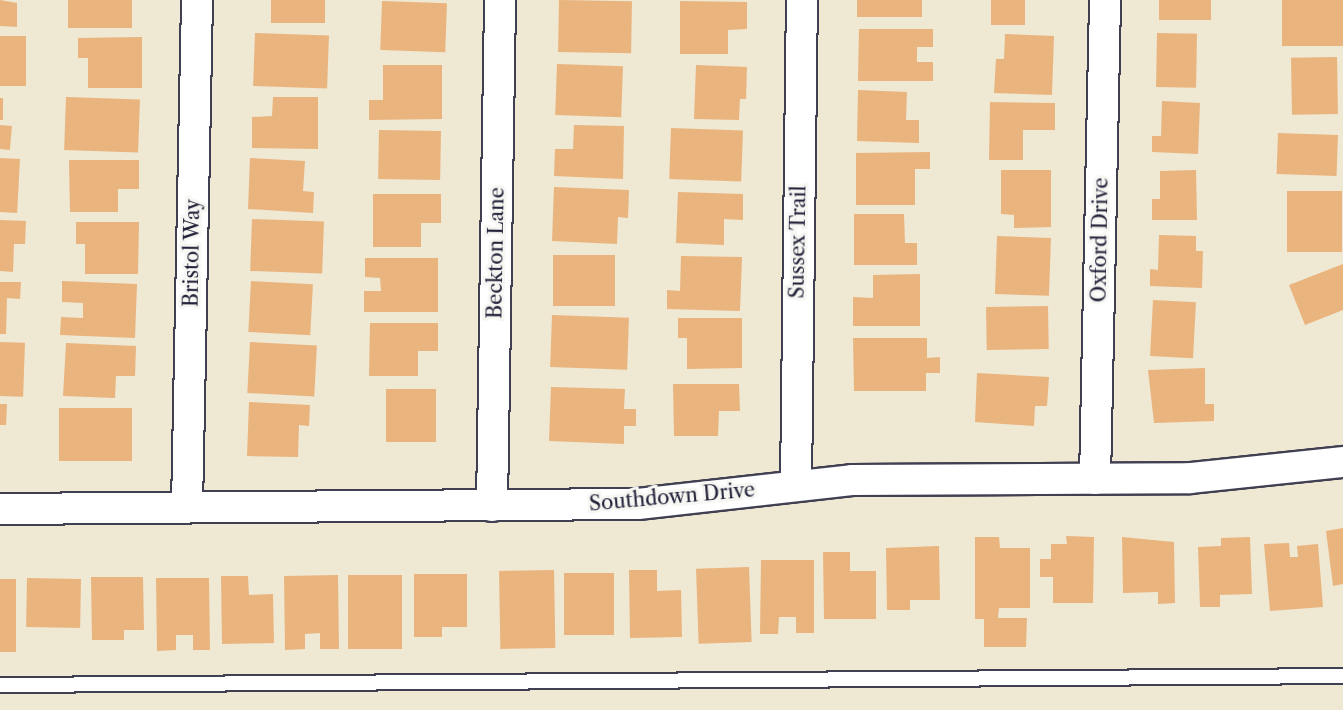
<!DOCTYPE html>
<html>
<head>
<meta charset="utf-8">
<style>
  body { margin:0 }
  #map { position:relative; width:1343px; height:710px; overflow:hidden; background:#efe8d2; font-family:"Libre Caslon Text",serif }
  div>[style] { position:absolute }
  .building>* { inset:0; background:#eab47f; transform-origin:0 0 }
  .roads { filter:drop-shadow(2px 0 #414052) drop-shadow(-2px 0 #414052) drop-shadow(0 2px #414052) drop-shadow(0 -2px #414052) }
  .service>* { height:14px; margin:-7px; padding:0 7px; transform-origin:7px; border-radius:7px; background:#fff }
  .minor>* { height:30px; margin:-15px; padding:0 15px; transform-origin:15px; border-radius:15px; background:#fff }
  span { translate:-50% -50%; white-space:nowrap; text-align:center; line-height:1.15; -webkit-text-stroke:6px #f6f6f2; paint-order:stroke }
  .street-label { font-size:20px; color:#22223b }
</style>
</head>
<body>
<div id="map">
  <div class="building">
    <i style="clip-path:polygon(0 0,17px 3px,17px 27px,0 26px)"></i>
    <i style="left:68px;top:0;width:64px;height:28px"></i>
    <i style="left:271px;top:0;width:54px;height:23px"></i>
    <i style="left:559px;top:0;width:73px;height:52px;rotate:1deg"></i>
    <i style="left:857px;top:0;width:65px;height:17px"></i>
    <i style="left:991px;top:0;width:34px;height:25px"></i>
    <i style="left:1159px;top:0;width:52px;height:20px"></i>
    <i style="left:1282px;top:0;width:61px;height:46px"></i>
    <i style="left:382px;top:1px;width:65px;height:49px;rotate:2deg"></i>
    <i style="clip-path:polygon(680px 1px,747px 2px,747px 29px,728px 30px,728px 54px,680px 54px)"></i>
    <i style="clip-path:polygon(859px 29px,933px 29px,933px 47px,917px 47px,917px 62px,933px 62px,933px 81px,858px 81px)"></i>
    <i style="left:255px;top:33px;width:74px;height:53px;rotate:2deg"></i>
    <i style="left:1157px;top:33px;width:40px;height:54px;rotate:1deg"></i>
    <i style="clip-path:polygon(1005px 34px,1054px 36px,1052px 95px,994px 93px,996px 59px,1004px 59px)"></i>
    <i style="left:0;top:36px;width:26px;height:50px"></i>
    <i style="clip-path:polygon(142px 37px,142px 88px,88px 88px,88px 58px,78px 58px,78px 38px)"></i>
    <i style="left:1337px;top:57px;width:57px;height:46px;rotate:89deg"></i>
    <i style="left:557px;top:64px;width:66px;height:51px;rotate:2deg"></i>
    <i style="clip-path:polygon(383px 65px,442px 65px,442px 119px,369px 120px,369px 100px,383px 100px)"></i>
    <i style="clip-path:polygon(696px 65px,747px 67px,746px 99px,740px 99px,739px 120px,694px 119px)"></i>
    <i style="clip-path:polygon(858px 90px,907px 92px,906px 120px,919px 120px,919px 143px,857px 141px)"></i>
    <i style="left:66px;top:97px;width:74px;height:53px;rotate:2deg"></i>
    <i style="clip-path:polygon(273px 97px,318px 97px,318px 149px,252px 148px,252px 117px,272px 116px)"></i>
    <i style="left:0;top:98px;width:3px;height:22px"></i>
    <i style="clip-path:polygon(1162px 101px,1200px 103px,1198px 154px,1152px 152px,1152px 136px,1161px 136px)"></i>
    <i style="clip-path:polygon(990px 102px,1055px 103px,1055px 130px,1023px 130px,1023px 160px,989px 160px)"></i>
    <i style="left:0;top:125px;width:12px;height:24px;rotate:5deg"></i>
    <i style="clip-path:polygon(574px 125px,624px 126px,623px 179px,554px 176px,555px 149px,573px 149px)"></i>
    <i style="left:671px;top:128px;width:72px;height:51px;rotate:2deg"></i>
    <i style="left:379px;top:130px;width:62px;height:49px;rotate:1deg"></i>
    <i style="left:1278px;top:133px;width:60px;height:41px;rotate:2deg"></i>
    <i style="clip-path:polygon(930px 152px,930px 169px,915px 169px,915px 205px,856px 205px,856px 153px)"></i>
    <i style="left:0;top:158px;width:20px;height:54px;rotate:3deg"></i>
    <i style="clip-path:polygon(250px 158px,305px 161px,303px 191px,314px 192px,313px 213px,248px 209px)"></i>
    <i style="clip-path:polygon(69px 160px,139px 160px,139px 189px,118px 189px,118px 212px,70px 212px)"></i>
    <i style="clip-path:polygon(1001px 170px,1051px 170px,1051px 227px,1014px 228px,1014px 215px,1001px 214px)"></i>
    <i style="clip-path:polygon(1196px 170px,1197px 220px,1152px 220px,1152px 199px,1160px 199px,1160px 171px)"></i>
    <i style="clip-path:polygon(554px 187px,629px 190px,628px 218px,618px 217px,617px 244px,552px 241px)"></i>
    <i style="left:1287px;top:191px;width:55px;height:61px"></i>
    <i style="clip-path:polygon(678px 192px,743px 194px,743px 220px,724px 219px,724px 245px,676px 243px)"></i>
    <i style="clip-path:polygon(373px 194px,441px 194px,441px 223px,421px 223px,421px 247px,373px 247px)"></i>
    <i style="clip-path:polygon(854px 214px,904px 214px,905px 243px,917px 243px,917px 265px,854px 265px)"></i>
    <i style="left:252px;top:219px;width:72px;height:52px;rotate:2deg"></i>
    <i style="clip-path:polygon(0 220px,26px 221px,25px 244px,14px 244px,13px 272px,0 271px)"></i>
    <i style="clip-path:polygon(76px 222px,139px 222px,138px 274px,85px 274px,85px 244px,76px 244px)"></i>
    <i style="clip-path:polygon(1159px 235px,1196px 236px,1196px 251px,1203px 251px,1202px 288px,1150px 286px,1150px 269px,1158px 270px)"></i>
    <i style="left:997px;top:236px;width:54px;height:58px;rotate:2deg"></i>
    <i style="left:553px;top:255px;width:62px;height:51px"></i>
    <i style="clip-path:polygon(681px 256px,742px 257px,740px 311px,667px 309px,667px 290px,680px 291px)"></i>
    <i style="clip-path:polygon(365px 258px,438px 258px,438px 312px,364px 312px,364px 291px,381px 291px,380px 278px,365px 277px)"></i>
    <i style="clip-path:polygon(1343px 264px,1343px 310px,1305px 325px,1289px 285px)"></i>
    <i style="clip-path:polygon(920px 274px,920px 326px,853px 326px,853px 297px,873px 298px,873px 275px)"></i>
    <i style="clip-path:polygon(62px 281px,137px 284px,135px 338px,60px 335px,61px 317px,83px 318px,83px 303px,62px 302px)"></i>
    <i style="left:251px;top:281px;width:62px;height:51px;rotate:3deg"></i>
    <i style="clip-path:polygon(0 282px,21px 282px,20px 299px,7px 298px,6px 334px,0 334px)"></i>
    <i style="left:1153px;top:300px;width:43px;height:56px;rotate:3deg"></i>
    <i style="left:1048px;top:306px;width:43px;height:62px;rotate:89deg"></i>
    <i style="left:552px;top:315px;width:77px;height:52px;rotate:2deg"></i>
    <i style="clip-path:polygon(678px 318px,742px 318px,742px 368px,687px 369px,687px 338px,678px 338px)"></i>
    <i style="clip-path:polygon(370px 323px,438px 323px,438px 351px,418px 351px,418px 376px,369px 376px)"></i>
    <i style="clip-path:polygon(853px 338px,927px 338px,927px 358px,940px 357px,940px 373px,926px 373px,926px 391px,854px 391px)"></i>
    <i style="left:0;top:342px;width:25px;height:54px;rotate:2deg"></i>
    <i style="left:250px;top:342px;width:67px;height:51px;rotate:3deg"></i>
    <i style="clip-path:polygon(66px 343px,136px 346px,135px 376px,116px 376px,115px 398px,63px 396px)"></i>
    <i style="clip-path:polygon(1205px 368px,1205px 404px,1214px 404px,1214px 421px,1154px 423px,1148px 370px)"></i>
    <i style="clip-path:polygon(977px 373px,1049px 377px,1047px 406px,1035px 406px,1034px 426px,975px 422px)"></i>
    <i style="clip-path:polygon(673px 384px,739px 384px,740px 411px,719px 411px,718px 436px,674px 436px)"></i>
    <i style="clip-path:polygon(551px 387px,625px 389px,624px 409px,636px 409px,636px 426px,624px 426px,624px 444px,549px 441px)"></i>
    <i style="left:436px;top:389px;width:53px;height:50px;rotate:90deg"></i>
    <i style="clip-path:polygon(249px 402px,310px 405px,309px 426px,299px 425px,298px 457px,247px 456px)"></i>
    <i style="clip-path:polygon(0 404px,7px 404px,6px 425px,0 425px)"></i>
    <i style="left:59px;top:408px;width:73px;height:53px"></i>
    <i style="clip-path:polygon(1343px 528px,1343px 584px,1333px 586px,1326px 531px)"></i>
    <i style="clip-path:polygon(1066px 536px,1094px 537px,1093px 603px,1053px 603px,1053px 577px,1040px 577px,1040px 559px,1051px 559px,1051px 544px,1067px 544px)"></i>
    <i style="clip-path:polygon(975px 537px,999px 537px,1000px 548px,1030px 548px,1030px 608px,999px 608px,998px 618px,1027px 618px,1026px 647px,984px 647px,984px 619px,975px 619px)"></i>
    <i style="clip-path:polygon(1122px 537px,1174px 542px,1175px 603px,1158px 604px,1158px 592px,1123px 593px)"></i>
    <i style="clip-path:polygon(1250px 537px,1252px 594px,1220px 595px,1220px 607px,1200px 607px,1198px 547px,1221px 546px,1221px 538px)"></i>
    <i style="clip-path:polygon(1289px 543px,1290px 557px,1298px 557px,1297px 546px,1318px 544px,1323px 607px,1270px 611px,1264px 544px)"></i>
    <i style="clip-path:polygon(939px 546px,940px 600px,910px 600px,910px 610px,887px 610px,886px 548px)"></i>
    <i style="clip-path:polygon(823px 552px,850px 552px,850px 571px,876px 571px,876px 619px,824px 619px)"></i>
    <i style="clip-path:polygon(761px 560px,814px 560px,814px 633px,796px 633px,796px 617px,779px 617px,778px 634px,760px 634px)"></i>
    <i style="left:749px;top:567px;width:75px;height:53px;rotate:88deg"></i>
    <i style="left:554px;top:570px;width:78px;height:55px;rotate:89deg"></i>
    <i style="clip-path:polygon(629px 570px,657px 570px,657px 591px,681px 590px,682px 637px,630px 638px)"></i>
    <i style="left:564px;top:573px;width:50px;height:62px"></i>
    <i style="clip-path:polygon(414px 574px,467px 574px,467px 627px,442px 627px,442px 637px,414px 637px)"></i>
    <i style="clip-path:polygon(338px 575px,339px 649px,320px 649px,320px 633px,305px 634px,305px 649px,285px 650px,284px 576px)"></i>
    <i style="left:348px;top:575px;width:54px;height:74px"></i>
    <i style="clip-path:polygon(221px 576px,248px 576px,249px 595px,273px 594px,274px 643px,222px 644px)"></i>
    <i style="clip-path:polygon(91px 577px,143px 577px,144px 630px,124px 630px,124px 640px,92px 640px)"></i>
    <i style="left:27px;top:578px;width:54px;height:49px;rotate:1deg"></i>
    <i style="clip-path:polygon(156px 578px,209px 578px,210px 650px,193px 650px,193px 635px,176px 635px,176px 650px,157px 651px)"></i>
    <i style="left:0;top:579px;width:16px;height:73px"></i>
  </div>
  <div class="roads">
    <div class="service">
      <i style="left:0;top:685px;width:1343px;rotate:-0.38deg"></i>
    </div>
    <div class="minor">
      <i style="left:1095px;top:479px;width:479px;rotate:-88.8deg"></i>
      <i style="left:796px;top:485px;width:485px;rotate:-89.3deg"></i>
      <i style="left:492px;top:506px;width:506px;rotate:-89.09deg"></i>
      <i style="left:187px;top:507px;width:507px;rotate:-88.87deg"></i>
      <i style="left:0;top:509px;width:638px;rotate:-0.45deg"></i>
      <i style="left:638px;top:504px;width:215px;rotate:-6.4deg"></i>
      <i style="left:852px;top:480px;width:338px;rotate:-0.3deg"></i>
      <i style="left:1190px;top:478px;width:154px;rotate:-6deg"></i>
    </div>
  </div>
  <div class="street-label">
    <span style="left:1100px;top:240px;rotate:-89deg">Oxford Drive</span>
    <span style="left:798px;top:242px;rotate:-89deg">Sussex Trail</span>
    <span style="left:192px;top:253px;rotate:-89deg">Bristol Way</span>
    <span style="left:496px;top:253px;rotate:-89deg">Beckton Lane</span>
    <span style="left:672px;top:497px;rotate:-5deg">Southdown Drive</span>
  </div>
</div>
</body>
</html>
